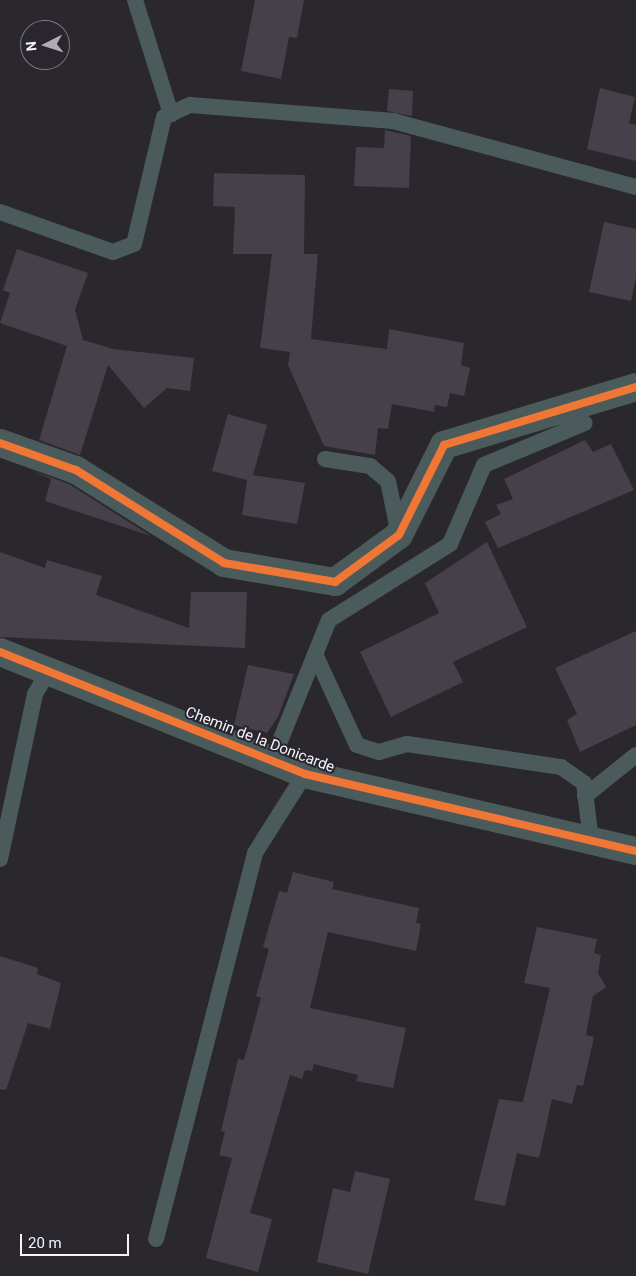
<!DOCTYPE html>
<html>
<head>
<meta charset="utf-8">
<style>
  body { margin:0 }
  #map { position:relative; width:636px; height:1276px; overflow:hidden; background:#2a282d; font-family:Roboto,sans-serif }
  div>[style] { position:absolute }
  .building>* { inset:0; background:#454049 }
  .service>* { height:16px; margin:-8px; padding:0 8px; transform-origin:8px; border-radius:8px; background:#4b5b5b }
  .minor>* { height:28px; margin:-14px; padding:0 14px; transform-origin:14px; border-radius:14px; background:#4b5b5b }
  .tertiary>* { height:28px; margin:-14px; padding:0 14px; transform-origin:14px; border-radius:14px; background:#4b5b5b }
  .cycleway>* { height:8px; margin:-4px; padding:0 4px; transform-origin:4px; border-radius:4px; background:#f07635 }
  span { translate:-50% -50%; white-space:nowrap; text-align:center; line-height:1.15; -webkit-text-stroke:4px #29262f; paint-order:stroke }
  .street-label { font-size:15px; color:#f6f4fa }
  .north { position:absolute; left:20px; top:20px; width:50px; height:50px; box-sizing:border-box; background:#29262f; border:1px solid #7b7880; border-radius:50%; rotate:265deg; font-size:14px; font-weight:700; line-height:20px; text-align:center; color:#f6f4fa }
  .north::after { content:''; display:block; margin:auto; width:18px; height:22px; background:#afadb2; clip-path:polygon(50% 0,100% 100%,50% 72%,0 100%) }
  .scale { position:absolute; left:20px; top:1234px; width:109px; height:22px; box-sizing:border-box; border:2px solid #f6f4fa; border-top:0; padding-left:6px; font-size:15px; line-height:18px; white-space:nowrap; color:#f6f4fa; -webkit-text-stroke:4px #29262f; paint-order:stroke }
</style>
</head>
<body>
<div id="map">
  <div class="building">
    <i style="clip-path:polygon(255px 0,304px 0,297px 38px,289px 37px,281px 79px,241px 71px)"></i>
    <i style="clip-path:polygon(600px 88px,635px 97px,629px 123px,636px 125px,636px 161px,587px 149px)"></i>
    <i style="clip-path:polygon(389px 89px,413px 91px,412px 116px,387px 111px)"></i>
    <i style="clip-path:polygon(385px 130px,411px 136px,409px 188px,354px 186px,356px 147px,384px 148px)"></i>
    <i style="clip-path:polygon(214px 173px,305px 175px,304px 254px,318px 254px,311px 339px,387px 349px,389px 329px,464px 343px,461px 365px,470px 368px,464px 396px,450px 393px,447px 407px,435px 405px,434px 412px,392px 404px,388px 429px,378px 428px,375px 455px,324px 446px,288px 365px,290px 352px,260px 348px,272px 254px,233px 254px,235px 207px,213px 206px)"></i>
    <i style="clip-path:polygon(604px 222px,636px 229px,636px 277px,631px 301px,589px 292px)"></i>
    <i style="clip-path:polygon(17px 249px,88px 273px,75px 310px,83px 340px,113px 349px,194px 358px,190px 391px,167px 388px,144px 408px,108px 365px,80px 455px,39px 440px,67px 346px,0 323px,10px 293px,3px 290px)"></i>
    <i style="clip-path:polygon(228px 414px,267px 425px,253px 475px,305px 483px,297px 524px,242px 515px,247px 480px,212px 471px)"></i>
    <i style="clip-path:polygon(585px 440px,593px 452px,611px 444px,634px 490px,498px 548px,485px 522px,501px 514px,496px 505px,513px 499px,504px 479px)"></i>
    <i style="clip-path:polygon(30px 470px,69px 484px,151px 536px,45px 501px,51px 479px)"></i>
    <i style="clip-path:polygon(487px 542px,527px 627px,453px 662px,463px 682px,391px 717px,360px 652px,439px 613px,425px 583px)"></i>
    <i style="clip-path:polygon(0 552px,45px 568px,47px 560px,102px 576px,96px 595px,189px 628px,191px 592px,247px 592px,245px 648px,0 637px)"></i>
    <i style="clip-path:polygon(636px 631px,636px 725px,580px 752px,567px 720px,577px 714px,555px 668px)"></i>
    <i style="clip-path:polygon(248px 665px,294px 674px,278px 717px,267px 733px,234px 725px)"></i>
    <i style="clip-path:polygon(293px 872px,334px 882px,332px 889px,419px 908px,416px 923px,421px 924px,416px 951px,328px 932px,310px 1008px,406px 1028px,393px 1088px,356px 1081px,358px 1075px,314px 1064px,312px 1071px,305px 1070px,302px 1079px,290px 1075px,250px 1213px,272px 1219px,258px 1272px,206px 1258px,232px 1158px,219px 1155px,225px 1132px,221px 1131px,238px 1059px,244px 1060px,261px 998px,256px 996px,269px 949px,263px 947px,279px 891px,287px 893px)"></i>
    <i style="clip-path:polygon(537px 927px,597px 939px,594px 953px,601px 955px,598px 973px,606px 987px,593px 996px,586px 1035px,594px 1037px,583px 1086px,577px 1085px,572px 1104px,552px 1099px,539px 1158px,517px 1153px,505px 1206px,474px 1200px,499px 1099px,523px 1102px,550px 988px,524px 983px)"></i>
    <i style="clip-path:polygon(0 956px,38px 968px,37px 974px,61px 983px,50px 1029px,28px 1023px,6px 1090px,0 1089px)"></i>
    <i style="clip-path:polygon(355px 1171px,390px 1179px,368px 1274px,317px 1262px,333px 1188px,350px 1192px)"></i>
  </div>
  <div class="service">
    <i style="left:135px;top:0;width:120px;rotate:72.5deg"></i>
    <i style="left:0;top:212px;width:120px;rotate:19.5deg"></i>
    <i style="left:113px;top:252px;width:22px;rotate:-21deg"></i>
    <i style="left:134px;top:244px;width:130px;rotate:-76.7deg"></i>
    <i style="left:164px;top:117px;width:29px;rotate:-25deg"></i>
    <i style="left:190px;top:105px;width:204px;rotate:4.5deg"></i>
    <i style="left:393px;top:121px;width:252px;rotate:15.2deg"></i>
    <i style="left:325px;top:459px;width:46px;rotate:8.8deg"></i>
    <i style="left:370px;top:466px;width:23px;rotate:40deg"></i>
    <i style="left:388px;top:481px;width:55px;rotate:78.5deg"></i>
    <i style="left:315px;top:654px;width:100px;rotate:65.2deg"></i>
    <i style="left:357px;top:745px;width:23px;rotate:18deg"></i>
    <i style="left:379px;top:752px;width:29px;rotate:-16deg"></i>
    <i style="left:407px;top:744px;width:156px;rotate:8.5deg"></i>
    <i style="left:561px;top:767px;width:28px;rotate:35deg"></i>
    <i style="left:584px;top:783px;width:59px;rotate:83.2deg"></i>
    <i style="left:272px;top:761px;width:152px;rotate:-68deg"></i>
    <i style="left:329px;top:620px;width:143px;rotate:-32.1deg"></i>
    <i style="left:450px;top:544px;width:86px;rotate:-66.7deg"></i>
    <i style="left:484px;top:465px;width:109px;rotate:-22.6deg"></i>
    <i style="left:585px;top:796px;width:65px;rotate:-38.8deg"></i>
    <i style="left:0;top:859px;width:169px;rotate:-78deg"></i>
    <i style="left:35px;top:694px;width:26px;rotate:-59deg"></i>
    <i style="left:156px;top:1239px;width:398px;rotate:-75.6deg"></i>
    <i style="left:255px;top:853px;width:93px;rotate:-57.7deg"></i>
  </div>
  <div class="minor">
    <i style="left:0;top:443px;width:81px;rotate:19.6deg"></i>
    <i style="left:76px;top:470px;width:175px;rotate:32.1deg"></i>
    <i style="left:224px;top:563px;width:113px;rotate:9.7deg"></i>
    <i style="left:335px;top:582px;width:79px;rotate:-36.3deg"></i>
    <i style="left:399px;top:535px;width:101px;rotate:-63.4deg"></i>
    <i style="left:444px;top:445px;width:201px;rotate:-16.8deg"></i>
  </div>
  <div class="tertiary">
    <i style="left:0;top:652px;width:328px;rotate:21.8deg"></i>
    <i style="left:305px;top:774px;width:340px;rotate:13.1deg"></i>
  </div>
  <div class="cycleway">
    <i style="left:0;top:443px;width:81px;rotate:19.6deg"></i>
    <i style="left:76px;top:470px;width:175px;rotate:32.1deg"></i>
    <i style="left:224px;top:563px;width:113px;rotate:9.7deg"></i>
    <i style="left:335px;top:582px;width:79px;rotate:-36.3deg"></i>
    <i style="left:399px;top:535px;width:101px;rotate:-63.4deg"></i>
    <i style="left:444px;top:445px;width:201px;rotate:-16.8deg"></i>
    <i style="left:0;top:652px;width:328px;rotate:21.8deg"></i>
    <i style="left:305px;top:774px;width:340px;rotate:13.1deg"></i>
  </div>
  <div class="street-label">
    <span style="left:260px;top:740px;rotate:21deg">Chemin de la Donicarde</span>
  </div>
  <div class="north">N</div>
  <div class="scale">20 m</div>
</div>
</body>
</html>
